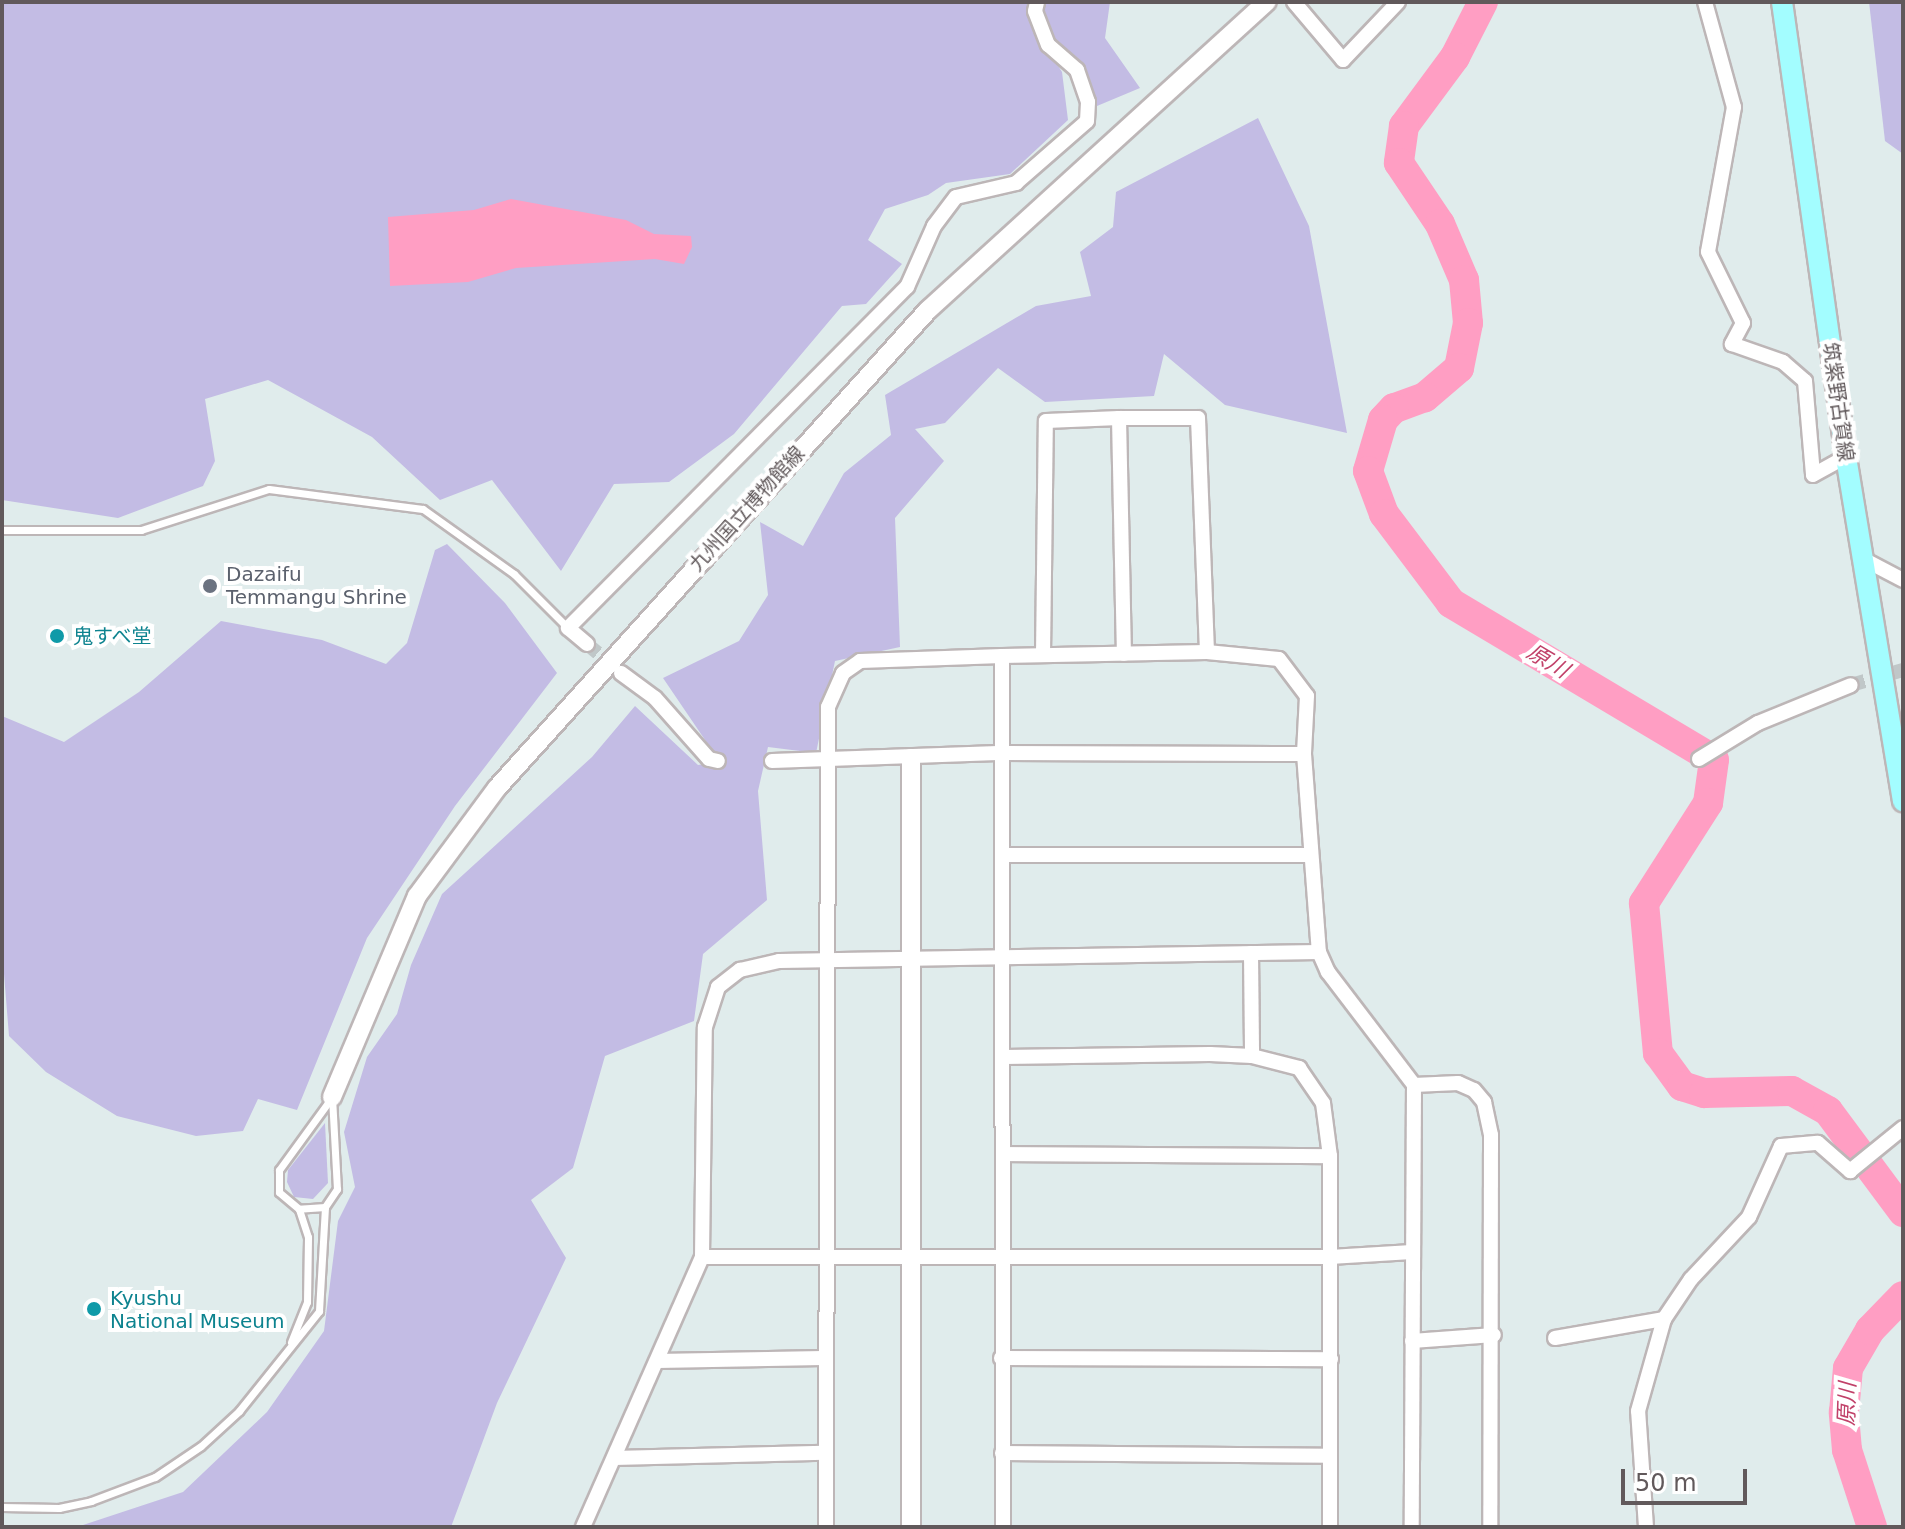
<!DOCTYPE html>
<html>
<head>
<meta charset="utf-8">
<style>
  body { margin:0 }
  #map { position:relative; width:1905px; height:1529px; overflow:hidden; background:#e0ecec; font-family:"DejaVu Sans","Noto Sans JP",sans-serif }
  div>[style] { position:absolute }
  .green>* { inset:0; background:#c3bce4 }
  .water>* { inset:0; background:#ff9ec3 }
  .river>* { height:30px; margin:-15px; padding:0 15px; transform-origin:15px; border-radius:15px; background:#ff9ec3 }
  .street-tunnel>* { height:14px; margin-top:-7px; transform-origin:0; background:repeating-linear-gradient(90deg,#c0c7c8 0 14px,transparent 0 21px) }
  .roads { filter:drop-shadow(2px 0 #bdb6b7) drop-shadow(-2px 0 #bdb6b7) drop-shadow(0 2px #bdb6b7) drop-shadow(0 -2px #bdb6b7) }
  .lane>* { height:7px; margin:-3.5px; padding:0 3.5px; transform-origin:3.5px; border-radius:3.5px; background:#fff }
  .street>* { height:14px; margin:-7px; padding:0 7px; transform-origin:7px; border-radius:7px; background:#fff }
  .secondary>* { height:18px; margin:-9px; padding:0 9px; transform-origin:9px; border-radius:9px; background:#fff }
  .primary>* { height:20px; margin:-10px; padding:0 10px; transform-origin:10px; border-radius:10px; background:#a3fdff }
  .dots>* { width:22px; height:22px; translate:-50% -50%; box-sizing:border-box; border:4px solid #fff; border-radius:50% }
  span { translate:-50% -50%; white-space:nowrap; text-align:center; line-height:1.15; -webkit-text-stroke:8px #fff; paint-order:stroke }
  .street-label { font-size:20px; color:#61595b }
  .worship-label { font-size:20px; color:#5b616d }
  .left { translate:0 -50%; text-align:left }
  .culture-label { font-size:20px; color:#0d838f }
  .water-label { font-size:22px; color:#c14169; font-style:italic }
  .frame { position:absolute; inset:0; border:4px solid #61595b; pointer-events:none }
  .scale { position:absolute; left:1621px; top:1469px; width:126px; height:36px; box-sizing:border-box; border:4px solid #61595b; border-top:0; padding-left:10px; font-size:24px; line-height:28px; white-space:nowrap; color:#61595b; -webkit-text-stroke:6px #fff; paint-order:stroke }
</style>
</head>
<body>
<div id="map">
  <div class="green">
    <i style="clip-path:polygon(2px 2px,1030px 2px,1031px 23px,1062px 72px,1068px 120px,1010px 174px,946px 183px,928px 195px,885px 209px,868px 240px,902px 264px,866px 304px,842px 306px,734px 434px,669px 482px,614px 484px,561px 571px,492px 480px,440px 500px,372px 437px,268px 380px,205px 399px,215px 461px,203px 486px,118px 518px,2px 500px)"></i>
    <i style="clip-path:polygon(1043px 2px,1110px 2px,1105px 38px,1140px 88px,1097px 106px,1074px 55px,1051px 40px)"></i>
    <i style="clip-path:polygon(1869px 2px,1903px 2px,1903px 154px,1885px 141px)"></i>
    <i style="clip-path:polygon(1258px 118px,1309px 226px,1347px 433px,1225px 405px,1164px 354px,1154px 396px,1045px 402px,998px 368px,945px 423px,915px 429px,944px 461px,895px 518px,900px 647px,835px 661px,816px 753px,768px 747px,758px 791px,767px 900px,703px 954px,694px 1021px,605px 1056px,573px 1168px,531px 1200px,566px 1258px,497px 1403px,451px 1527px,77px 1527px,183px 1492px,267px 1412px,324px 1331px,338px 1221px,355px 1187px,344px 1132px,367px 1057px,397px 1014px,411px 965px,442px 894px,592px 757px,635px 706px,698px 765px,720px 762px,663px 678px,739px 641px,768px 595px,760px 522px,803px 546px,844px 473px,891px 435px,885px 395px,1036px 306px,1091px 296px,1080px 252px,1113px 227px,1116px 192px)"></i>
    <i style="clip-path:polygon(447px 544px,505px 603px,557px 673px,455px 806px,367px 938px,297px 1110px,258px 1099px,243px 1131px,196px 1136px,117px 1116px,46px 1072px,9px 1036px,2px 949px,2px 716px,64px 742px,139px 692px,221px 621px,322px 640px,386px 664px,407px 643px,435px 550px)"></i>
    <i style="clip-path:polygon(325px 1123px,328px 1183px,313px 1199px,294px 1197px,287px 1182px,288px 1170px)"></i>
  </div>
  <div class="water">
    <i style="clip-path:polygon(511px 199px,626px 220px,654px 234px,691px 236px,692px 247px,684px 264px,655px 259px,516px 268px,468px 282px,390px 286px,388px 217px,474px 210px)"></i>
  </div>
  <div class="river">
    <i style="left:1483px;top:2px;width:62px;rotate:117deg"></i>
    <i style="left:1455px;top:57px;width:86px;rotate:126.5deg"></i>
    <i style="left:1404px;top:126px;width:37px;rotate:98deg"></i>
    <i style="left:1399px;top:163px;width:73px;rotate:56.1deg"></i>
    <i style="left:1440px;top:224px;width:61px;rotate:66.8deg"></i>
    <i style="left:1464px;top:280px;width:43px;rotate:84.7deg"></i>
    <i style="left:1468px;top:323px;width:46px;rotate:101.3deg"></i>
    <i style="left:1459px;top:368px;width:45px;rotate:139.5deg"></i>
    <i style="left:1425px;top:397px;width:33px;rotate:160deg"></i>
    <i style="left:1394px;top:408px;width:16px;rotate:133deg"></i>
    <i style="left:1383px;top:420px;width:53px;rotate:106.4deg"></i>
    <i style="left:1368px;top:471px;width:46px;rotate:69.6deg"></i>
    <i style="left:1384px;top:514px;width:111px;rotate:53deg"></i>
    <i style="left:1451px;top:603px;width:306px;rotate:30.8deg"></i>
    <i style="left:1714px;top:760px;width:43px;rotate:97.9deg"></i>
    <i style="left:1708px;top:803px;width:119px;rotate:122.6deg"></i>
    <i style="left:1644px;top:903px;width:151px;rotate:84.7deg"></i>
    <i style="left:1658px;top:1053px;width:41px;rotate:54deg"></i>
    <i style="left:1682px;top:1086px;width:23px;rotate:18deg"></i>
    <i style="left:1704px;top:1093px;width:88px;rotate:-1.3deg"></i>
    <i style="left:1792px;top:1091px;width:41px;rotate:29.1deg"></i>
    <i style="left:1828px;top:1111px;width:126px;rotate:53.4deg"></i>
    <i style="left:1872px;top:1527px;width:81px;rotate:-108deg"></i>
    <i style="left:1847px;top:1450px;width:38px;rotate:-95deg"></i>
    <i style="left:1844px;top:1412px;width:44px;rotate:-84.8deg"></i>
    <i style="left:1848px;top:1368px;width:44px;rotate:-59.9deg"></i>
    <i style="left:1870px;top:1330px;width:47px;rotate:-45.9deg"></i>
  </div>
  <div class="street-tunnel">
    <i style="left:587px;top:644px;width:40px;rotate:40deg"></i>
    <i style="left:1851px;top:685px;width:54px;rotate:-16.1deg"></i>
  </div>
  <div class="roads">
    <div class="lane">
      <i style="left:2px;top:530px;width:139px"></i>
      <i style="left:141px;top:530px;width:134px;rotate:-17.8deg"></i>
      <i style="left:269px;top:489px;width:155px;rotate:7.4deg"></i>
      <i style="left:423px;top:509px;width:112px;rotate:35.5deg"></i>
      <i style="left:514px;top:574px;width:76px;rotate:45deg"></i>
      <i style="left:332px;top:1097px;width:92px;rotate:86.9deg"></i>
      <i style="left:337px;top:1189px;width:22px;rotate:124deg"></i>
      <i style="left:325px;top:1207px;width:26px;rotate:176deg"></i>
      <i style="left:299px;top:1209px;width:26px;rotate:-140deg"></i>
      <i style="left:279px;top:1192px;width:22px;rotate:-90deg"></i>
      <i style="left:279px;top:1170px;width:90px;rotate:-54deg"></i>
      <i style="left:291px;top:1342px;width:43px;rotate:-68.2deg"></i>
      <i style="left:307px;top:1302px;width:65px;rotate:-89.1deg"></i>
      <i style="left:308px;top:1237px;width:29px;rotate:-108deg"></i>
      <i style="left:2px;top:1507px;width:57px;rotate:1deg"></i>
      <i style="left:59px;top:1508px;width:33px;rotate:-12deg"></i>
      <i style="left:91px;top:1501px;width:68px;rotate:-20.6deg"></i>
      <i style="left:155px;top:1477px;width:55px;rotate:-34deg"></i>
      <i style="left:201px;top:1446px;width:52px;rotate:-42.6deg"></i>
      <i style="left:239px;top:1411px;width:128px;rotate:-51.3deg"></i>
      <i style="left:319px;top:1311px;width:104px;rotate:-86.7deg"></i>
    </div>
    <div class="street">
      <i style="left:1294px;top:2px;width:76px;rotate:49.8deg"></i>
      <i style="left:1343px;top:60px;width:80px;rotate:-46.5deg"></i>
      <i style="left:1705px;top:2px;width:109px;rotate:74.6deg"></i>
      <i style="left:1734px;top:107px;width:147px;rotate:100.2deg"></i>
      <i style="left:1708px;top:252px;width:79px;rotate:63.8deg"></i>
      <i style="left:1743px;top:323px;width:24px;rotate:118deg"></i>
      <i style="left:1732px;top:344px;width:54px;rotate:19.4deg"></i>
      <i style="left:1783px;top:362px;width:29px;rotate:41deg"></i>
      <i style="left:1805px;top:381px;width:94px;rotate:85.1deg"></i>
      <i style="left:1813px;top:475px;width:38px;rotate:-29deg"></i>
      <i style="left:1119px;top:418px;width:236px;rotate:88.8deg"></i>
      <i style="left:1863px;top:559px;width:45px;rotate:27.7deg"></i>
      <i style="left:587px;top:644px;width:25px;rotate:-140deg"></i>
      <i style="left:568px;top:628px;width:481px;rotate:-45.2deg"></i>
      <i style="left:907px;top:287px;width:67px;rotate:-66.1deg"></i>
      <i style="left:934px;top:226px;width:36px;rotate:-53deg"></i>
      <i style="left:956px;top:197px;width:62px;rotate:-13.1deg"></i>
      <i style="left:1016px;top:183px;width:94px;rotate:-41.1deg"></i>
      <i style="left:1087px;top:121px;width:19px;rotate:-87deg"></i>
      <i style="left:1088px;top:102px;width:34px;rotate:-109deg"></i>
      <i style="left:1077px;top:70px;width:38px;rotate:-139deg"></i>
      <i style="left:1048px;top:45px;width:36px;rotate:-111deg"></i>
      <i style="left:1035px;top:11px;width:9px;rotate:-77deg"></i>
      <i style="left:1043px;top:655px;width:234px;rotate:-89.3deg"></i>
      <i style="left:1046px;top:421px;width:73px;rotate:-2.4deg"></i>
      <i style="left:1119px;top:418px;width:79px"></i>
      <i style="left:1198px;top:418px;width:234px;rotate:87.8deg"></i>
      <i style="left:621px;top:673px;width:42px;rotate:36.3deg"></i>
      <i style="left:655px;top:698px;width:81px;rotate:48.5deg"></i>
      <i style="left:709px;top:759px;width:9px;rotate:13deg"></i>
      <i style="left:1699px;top:759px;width:69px;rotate:-31.4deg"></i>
      <i style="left:1758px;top:723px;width:100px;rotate:-22.2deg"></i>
      <i style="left:772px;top:761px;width:233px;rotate:-2deg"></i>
      <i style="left:1005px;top:753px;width:299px;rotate:0.2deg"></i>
      <i style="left:1005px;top:855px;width:305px"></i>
      <i style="left:1251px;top:953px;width:103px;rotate:89.4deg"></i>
      <i style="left:1004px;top:1057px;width:206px;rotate:-0.8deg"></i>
      <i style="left:1210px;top:1054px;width:42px;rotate:2.7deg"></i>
      <i style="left:1252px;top:1056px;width:49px;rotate:14.3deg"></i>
      <i style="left:1299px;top:1068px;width:42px;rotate:55.6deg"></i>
      <i style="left:1323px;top:1103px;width:53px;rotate:82.5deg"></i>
      <i style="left:1330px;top:1156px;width:371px;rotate:90deg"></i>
      <i style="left:1414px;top:1085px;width:44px;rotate:-2.6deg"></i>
      <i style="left:1458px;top:1083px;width:17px;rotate:24deg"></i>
      <i style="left:1474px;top:1090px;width:16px;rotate:50deg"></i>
      <i style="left:1484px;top:1102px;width:34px;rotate:78deg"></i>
      <i style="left:1491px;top:1135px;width:392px;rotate:90.1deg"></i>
      <i style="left:1004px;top:1154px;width:326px;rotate:0.4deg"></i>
      <i style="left:702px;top:1257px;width:628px"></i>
      <i style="left:1330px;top:1257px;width:82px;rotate:-3.5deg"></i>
      <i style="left:1555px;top:1338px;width:111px;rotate:-9.9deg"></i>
      <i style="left:1412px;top:1341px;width:82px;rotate:-4.2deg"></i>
      <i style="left:1001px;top:1358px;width:330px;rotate:0.2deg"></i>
      <i style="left:657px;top:1361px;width:166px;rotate:-1deg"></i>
      <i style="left:1002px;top:1453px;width:327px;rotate:0.5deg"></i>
      <i style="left:614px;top:1458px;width:210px;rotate:-1.4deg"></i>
      <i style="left:583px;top:1527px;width:295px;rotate:-66.2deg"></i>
      <i style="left:702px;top:1257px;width:230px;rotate:-89.3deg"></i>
      <i style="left:705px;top:1027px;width:42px;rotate:-72deg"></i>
      <i style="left:718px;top:987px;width:28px;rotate:-38deg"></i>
      <i style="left:740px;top:970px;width:40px;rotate:-13deg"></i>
      <i style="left:779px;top:961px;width:540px;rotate:-0.95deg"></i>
      <i style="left:826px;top:1527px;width:820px;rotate:-89.86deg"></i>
      <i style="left:828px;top:707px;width:37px;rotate:-66deg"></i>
      <i style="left:843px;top:673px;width:21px;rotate:-35deg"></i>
      <i style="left:860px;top:661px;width:142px;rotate:-2deg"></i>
      <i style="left:1003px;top:1527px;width:871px;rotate:-90.07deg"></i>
      <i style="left:1002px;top:656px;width:205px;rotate:-1.1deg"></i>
      <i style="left:1207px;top:652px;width:72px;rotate:5.6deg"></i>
      <i style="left:1279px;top:659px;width:46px;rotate:52.9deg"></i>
      <i style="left:1307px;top:696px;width:58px;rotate:93deg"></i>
      <i style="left:1304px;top:754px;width:199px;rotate:85.7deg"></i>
      <i style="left:1319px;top:952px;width:22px;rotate:66deg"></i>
      <i style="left:1328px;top:972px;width:142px;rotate:52.7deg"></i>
      <i style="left:1414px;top:1085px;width:442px;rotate:90.3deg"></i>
      <i style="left:1646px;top:1527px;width:116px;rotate:-93.9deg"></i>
      <i style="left:1638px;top:1411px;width:96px;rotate:-74.2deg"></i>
      <i style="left:1664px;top:1319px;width:48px;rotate:-56deg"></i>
      <i style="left:1691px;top:1279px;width:85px;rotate:-46.9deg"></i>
      <i style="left:1749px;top:1217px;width:78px;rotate:-65.7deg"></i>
      <i style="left:1781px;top:1146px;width:37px;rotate:-5deg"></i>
      <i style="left:1818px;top:1143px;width:43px;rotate:41.2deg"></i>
      <i style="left:1850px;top:1171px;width:68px;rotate:-39.1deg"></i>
    </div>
    <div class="secondary">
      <i style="left:332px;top:1097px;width:218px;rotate:-67.1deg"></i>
      <i style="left:417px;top:896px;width:134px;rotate:-53.5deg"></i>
      <i style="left:497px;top:788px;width:644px;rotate:-47.96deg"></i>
      <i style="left:928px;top:310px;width:458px;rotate:-42.3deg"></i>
      <i style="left:911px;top:1527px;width:769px;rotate:-90deg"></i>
    </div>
    <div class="primary">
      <i style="left:1782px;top:2px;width:459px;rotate:82deg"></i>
      <i style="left:1846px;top:457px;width:349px;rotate:80.6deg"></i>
    </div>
  </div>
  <div class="dots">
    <i style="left:210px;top:586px;background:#6b7280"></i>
    <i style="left:57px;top:636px;background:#0f9aa8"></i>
    <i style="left:94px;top:1309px;background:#0f9aa8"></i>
  </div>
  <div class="street-label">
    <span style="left:1838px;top:402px;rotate:82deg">筑紫野古賀線</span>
    <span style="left:747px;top:509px;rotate:-48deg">九州国立博物館線</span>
  </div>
  <div class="worship-label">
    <span class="left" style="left:226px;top:586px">Dazaifu<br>Temmangu Shrine</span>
  </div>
  <div class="culture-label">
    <span class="left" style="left:73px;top:636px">鬼すべ堂</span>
    <span class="left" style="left:110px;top:1310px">Kyushu<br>National Museum</span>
  </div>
  <div class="water-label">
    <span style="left:1548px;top:661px;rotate:31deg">原川</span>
    <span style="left:1847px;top:1404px;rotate:-88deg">原川</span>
  </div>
  <div class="frame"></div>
  <div class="scale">50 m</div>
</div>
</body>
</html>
